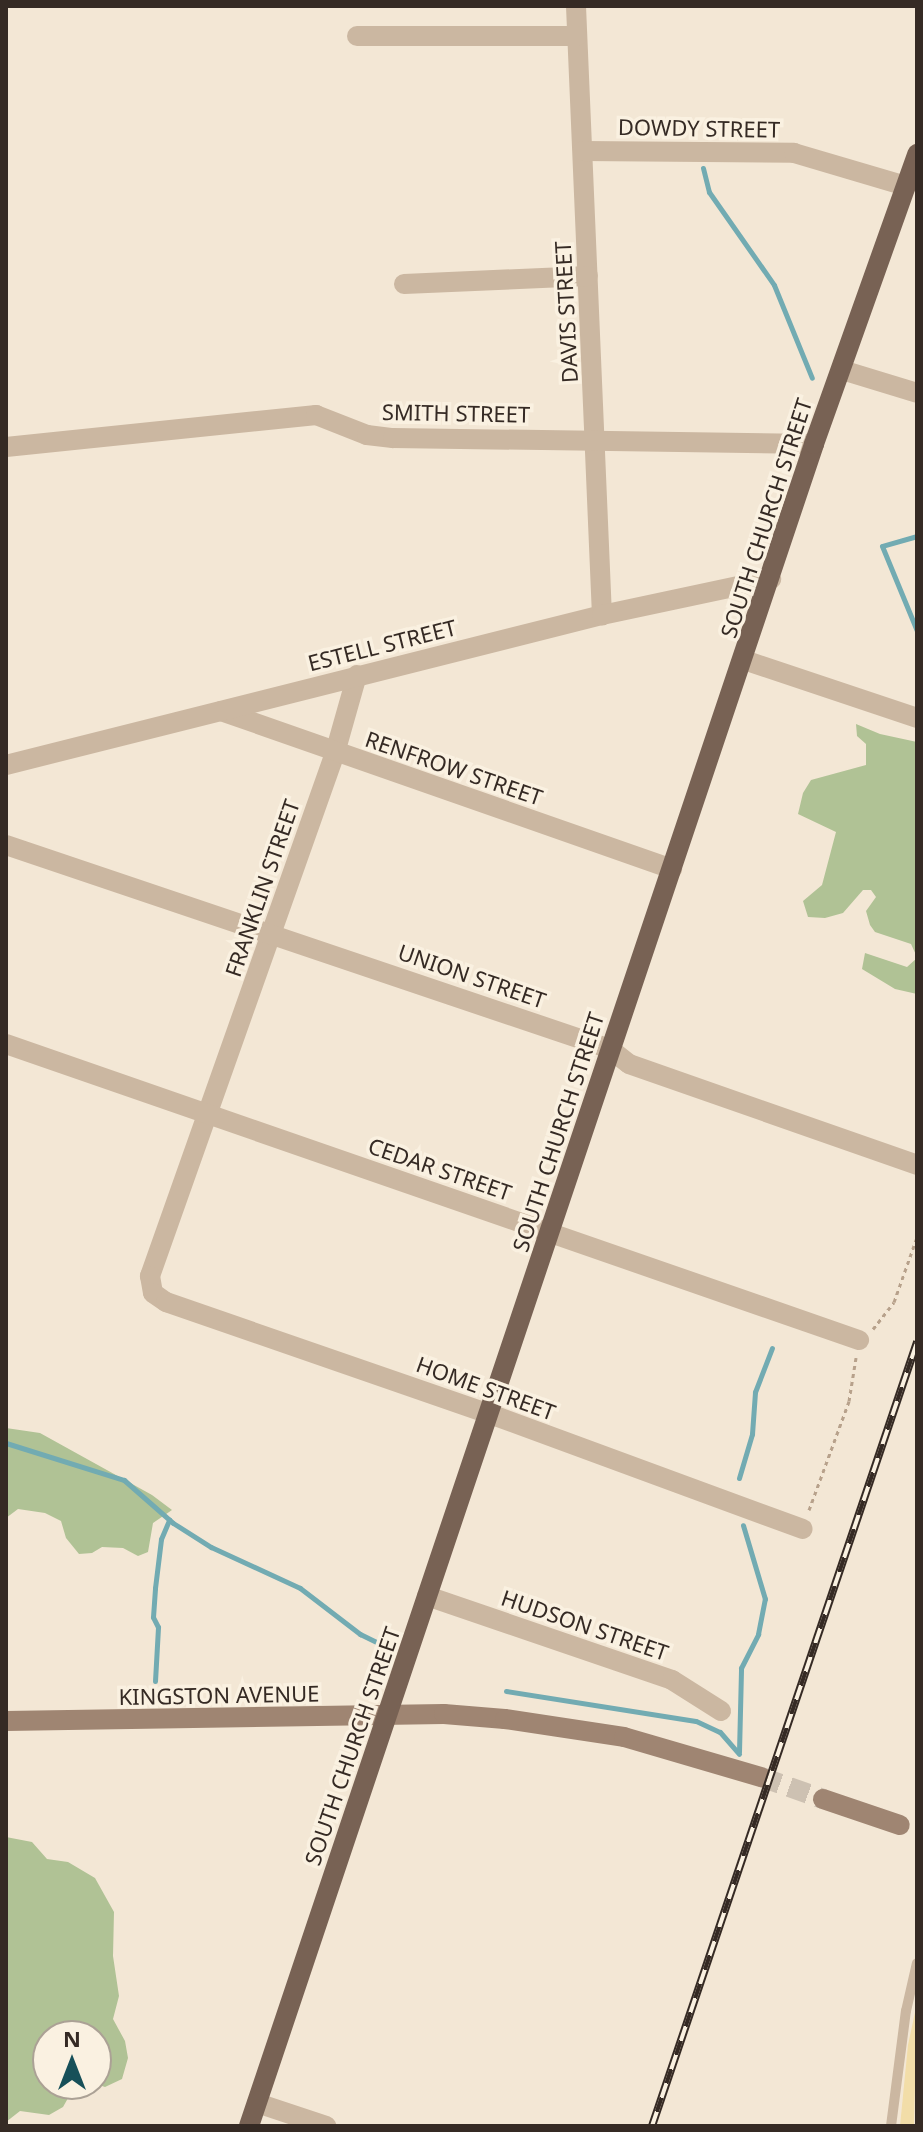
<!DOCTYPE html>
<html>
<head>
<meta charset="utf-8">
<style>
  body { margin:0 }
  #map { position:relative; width:923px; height:2132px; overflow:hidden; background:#f3e7d5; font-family:"Noto Sans",sans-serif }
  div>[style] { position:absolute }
  .green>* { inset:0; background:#b0c295 }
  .sand>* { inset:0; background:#f2dda8 }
  .stream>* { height:5px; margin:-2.5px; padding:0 2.5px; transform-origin:2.5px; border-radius:2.5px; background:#72abb2 }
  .secondary-tunnel>* { height:20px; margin-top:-10px; transform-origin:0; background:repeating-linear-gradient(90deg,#cdc1b2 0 20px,transparent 0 30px) }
  .path>* { height:3px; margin-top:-1.5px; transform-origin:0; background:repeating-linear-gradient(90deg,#b7a18b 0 4px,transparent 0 8px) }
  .lane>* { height:10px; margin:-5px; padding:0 5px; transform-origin:5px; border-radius:5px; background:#cbb7a1 }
  .street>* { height:20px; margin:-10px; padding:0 10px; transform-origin:10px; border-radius:10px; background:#cbb7a1 }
  .secondary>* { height:20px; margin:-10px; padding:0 10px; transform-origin:10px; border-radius:10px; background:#9f8572 }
  .primary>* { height:20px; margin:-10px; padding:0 10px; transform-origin:10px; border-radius:10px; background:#786254 }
  .rail>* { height:8px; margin-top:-4px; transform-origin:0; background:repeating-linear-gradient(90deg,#faf1e1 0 15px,#352a24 0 30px); box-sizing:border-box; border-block:2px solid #352a24 }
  span { translate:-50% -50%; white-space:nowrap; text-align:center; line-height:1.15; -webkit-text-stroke:7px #faf1e1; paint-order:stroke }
  .street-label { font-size:22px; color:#352a24 }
  .frame { position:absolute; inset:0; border:8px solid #352a24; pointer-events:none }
  .north { position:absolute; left:32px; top:2020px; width:80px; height:80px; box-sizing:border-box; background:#faf1e1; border:2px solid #aba195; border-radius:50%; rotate:0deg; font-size:22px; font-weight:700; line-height:32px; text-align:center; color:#352a24 }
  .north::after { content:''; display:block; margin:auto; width:28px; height:36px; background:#175059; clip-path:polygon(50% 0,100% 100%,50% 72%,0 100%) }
</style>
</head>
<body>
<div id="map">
  <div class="green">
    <i style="clip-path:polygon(856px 724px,880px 734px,917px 742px,917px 957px,911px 944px,875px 932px,870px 925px,866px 911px,876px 897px,871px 890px,863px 890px,843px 913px,825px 918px,808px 917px,803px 901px,822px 885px,836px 832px,798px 814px,803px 793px,811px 780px,866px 765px,866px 744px,857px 736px)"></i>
    <i style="clip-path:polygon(865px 953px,907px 967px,917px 958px,917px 994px,895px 989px,862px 969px)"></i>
    <i style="clip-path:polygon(6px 1428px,40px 1433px,152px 1495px,172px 1510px,153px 1523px,148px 1552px,138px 1556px,123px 1548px,102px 1547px,92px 1553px,79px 1554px,66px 1538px,61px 1521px,45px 1513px,18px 1509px,6px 1518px)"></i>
    <i style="clip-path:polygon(6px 1837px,32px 1842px,47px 1859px,68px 1862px,95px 1878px,114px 1912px,113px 1956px,119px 1996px,113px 2019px,125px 2041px,128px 2058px,122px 2079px,105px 2087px,96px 2084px,96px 2036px,48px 2036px,48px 2084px,76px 2084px,63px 2107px,49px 2115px,20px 2111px,6px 2122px)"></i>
  </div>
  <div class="sand">
    <i style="clip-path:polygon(917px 2003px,914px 2126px,900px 2126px,908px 2045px)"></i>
  </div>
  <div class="stream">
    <i style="left:703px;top:168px;width:25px;rotate:76deg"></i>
    <i style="left:709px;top:192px;width:113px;rotate:55deg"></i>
    <i style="left:774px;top:285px;width:100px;rotate:67.8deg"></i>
    <i style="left:917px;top:536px;width:36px;rotate:164deg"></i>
    <i style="left:882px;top:546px;width:92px;rotate:67.6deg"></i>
    <i style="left:6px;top:1443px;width:124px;rotate:17.4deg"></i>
    <i style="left:124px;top:1480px;width:65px;rotate:41.3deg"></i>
    <i style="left:173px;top:1523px;width:45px;rotate:32.3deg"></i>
    <i style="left:211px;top:1547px;width:98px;rotate:24.7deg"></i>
    <i style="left:300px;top:1588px;width:76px;rotate:37.5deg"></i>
    <i style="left:360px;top:1634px;width:25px;rotate:26deg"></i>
    <i style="left:739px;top:1478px;width:46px;rotate:-73.5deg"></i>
    <i style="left:752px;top:1434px;width:42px;rotate:-85.9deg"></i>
    <i style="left:755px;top:1392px;width:47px;rotate:-68.9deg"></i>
    <i style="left:155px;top:1681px;width:54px;rotate:-86.8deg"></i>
    <i style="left:158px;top:1627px;width:11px;rotate:-117deg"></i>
    <i style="left:153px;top:1617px;width:29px;rotate:-86deg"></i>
    <i style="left:155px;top:1588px;width:49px;rotate:-83deg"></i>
    <i style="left:161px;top:1539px;width:21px;rotate:-67deg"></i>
    <i style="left:506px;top:1691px;width:192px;rotate:9deg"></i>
    <i style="left:696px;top:1721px;width:26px;rotate:25deg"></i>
    <i style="left:720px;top:1732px;width:29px;rotate:49deg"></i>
    <i style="left:739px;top:1752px;width:84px;rotate:-88.6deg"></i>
    <i style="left:741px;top:1668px;width:38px;rotate:-63deg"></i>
    <i style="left:758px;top:1634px;width:36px;rotate:-79deg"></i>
    <i style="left:765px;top:1599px;width:77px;rotate:-106.6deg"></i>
  </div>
  <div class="secondary-tunnel">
    <i style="left:761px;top:1777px;width:66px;rotate:19.5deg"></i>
  </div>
  <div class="path">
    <i style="left:873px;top:1329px;width:34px;rotate:-52deg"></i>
    <i style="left:894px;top:1302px;width:69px;rotate:-70.5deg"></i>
    <i style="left:809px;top:1510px;width:116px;rotate:-69.8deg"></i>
    <i style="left:849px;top:1401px;width:44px;rotate:-80.8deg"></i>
  </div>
  <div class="lane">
    <i style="left:891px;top:2126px;width:116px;rotate:-82.6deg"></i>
    <i style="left:906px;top:2011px;width:49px;rotate:-77.1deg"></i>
  </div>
  <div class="street">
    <i style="left:576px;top:6px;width:610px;rotate:87.56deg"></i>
    <i style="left:357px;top:36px;width:220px"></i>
    <i style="left:583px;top:151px;width:211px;rotate:0.5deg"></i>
    <i style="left:794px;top:153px;width:117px;rotate:16.4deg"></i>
    <i style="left:404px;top:284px;width:184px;rotate:-2.5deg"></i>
    <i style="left:842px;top:370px;width:78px;rotate:17deg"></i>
    <i style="left:6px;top:447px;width:312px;rotate:-5.9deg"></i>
    <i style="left:316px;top:415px;width:55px;rotate:21.4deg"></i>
    <i style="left:367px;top:435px;width:26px;rotate:7deg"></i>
    <i style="left:393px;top:438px;width:421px;rotate:0.8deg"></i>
    <i style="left:744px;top:660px;width:182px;rotate:18.5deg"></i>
    <i style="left:357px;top:675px;width:81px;rotate:105.8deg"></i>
    <i style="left:335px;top:753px;width:555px;rotate:109.48deg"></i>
    <i style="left:150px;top:1276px;width:17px;rotate:80deg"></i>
    <i style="left:153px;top:1293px;width:16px;rotate:35deg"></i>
    <i style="left:166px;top:1302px;width:343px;rotate:19.1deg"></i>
    <i style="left:490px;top:1414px;width:333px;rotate:20.2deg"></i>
    <i style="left:221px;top:711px;width:478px;rotate:19.3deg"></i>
    <i style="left:6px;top:765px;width:615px;rotate:-14.13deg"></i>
    <i style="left:602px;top:615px;width:173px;rotate:-12deg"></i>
    <i style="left:6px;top:845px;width:638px;rotate:18.66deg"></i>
    <i style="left:610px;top:1049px;width:24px;rotate:38deg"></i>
    <i style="left:629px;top:1064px;width:305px;rotate:19.3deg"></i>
    <i style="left:6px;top:1044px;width:903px;rotate:19.14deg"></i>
    <i style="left:427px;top:1596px;width:259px;rotate:18.9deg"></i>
    <i style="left:672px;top:1680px;width:58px;rotate:32.3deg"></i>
    <i style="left:257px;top:2103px;width:73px;rotate:18.4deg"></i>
  </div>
  <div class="secondary">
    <i style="left:6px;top:1721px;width:438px;rotate:-0.9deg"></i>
    <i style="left:444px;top:1714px;width:61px;rotate:4.7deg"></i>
    <i style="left:505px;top:1719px;width:120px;rotate:8.6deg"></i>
    <i style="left:624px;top:1737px;width:143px;rotate:16.3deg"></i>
    <i style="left:823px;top:1799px;width:81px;rotate:18.7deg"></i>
  </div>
  <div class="primary">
    <i style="left:249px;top:2126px;width:1774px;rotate:-71.43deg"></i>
    <i style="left:814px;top:444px;width:308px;rotate:-70.4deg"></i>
  </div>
  <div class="rail">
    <i style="left:652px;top:2126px;width:828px;rotate:-71.32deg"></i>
  </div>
  <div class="street-label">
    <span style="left:699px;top:128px;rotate:1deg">DOWDY STREET</span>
    <span style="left:566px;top:312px;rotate:-93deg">DAVIS STREET</span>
    <span style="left:456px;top:413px;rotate:1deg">SMITH STREET</span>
    <span style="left:766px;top:518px;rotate:-72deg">SOUTH CHURCH STREET</span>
    <span style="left:382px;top:645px;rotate:-14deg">ESTELL STREET</span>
    <span style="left:454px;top:768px;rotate:19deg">RENFROW STREET</span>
    <span style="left:262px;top:888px;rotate:-71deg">FRANKLIN STREET</span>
    <span style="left:472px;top:976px;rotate:19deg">UNION STREET</span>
    <span style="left:558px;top:1132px;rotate:-72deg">SOUTH CHURCH STREET</span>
    <span style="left:440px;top:1169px;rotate:19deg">CEDAR STREET</span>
    <span style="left:486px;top:1388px;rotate:20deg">HOME STREET</span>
    <span style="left:585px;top:1625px;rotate:19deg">HUDSON STREET</span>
    <span style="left:219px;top:1695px;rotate:-1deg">KINGSTON AVENUE</span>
    <span style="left:352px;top:1746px;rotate:-71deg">SOUTH CHURCH STREET</span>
  </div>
  <div class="frame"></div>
  <div class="north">N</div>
</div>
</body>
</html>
